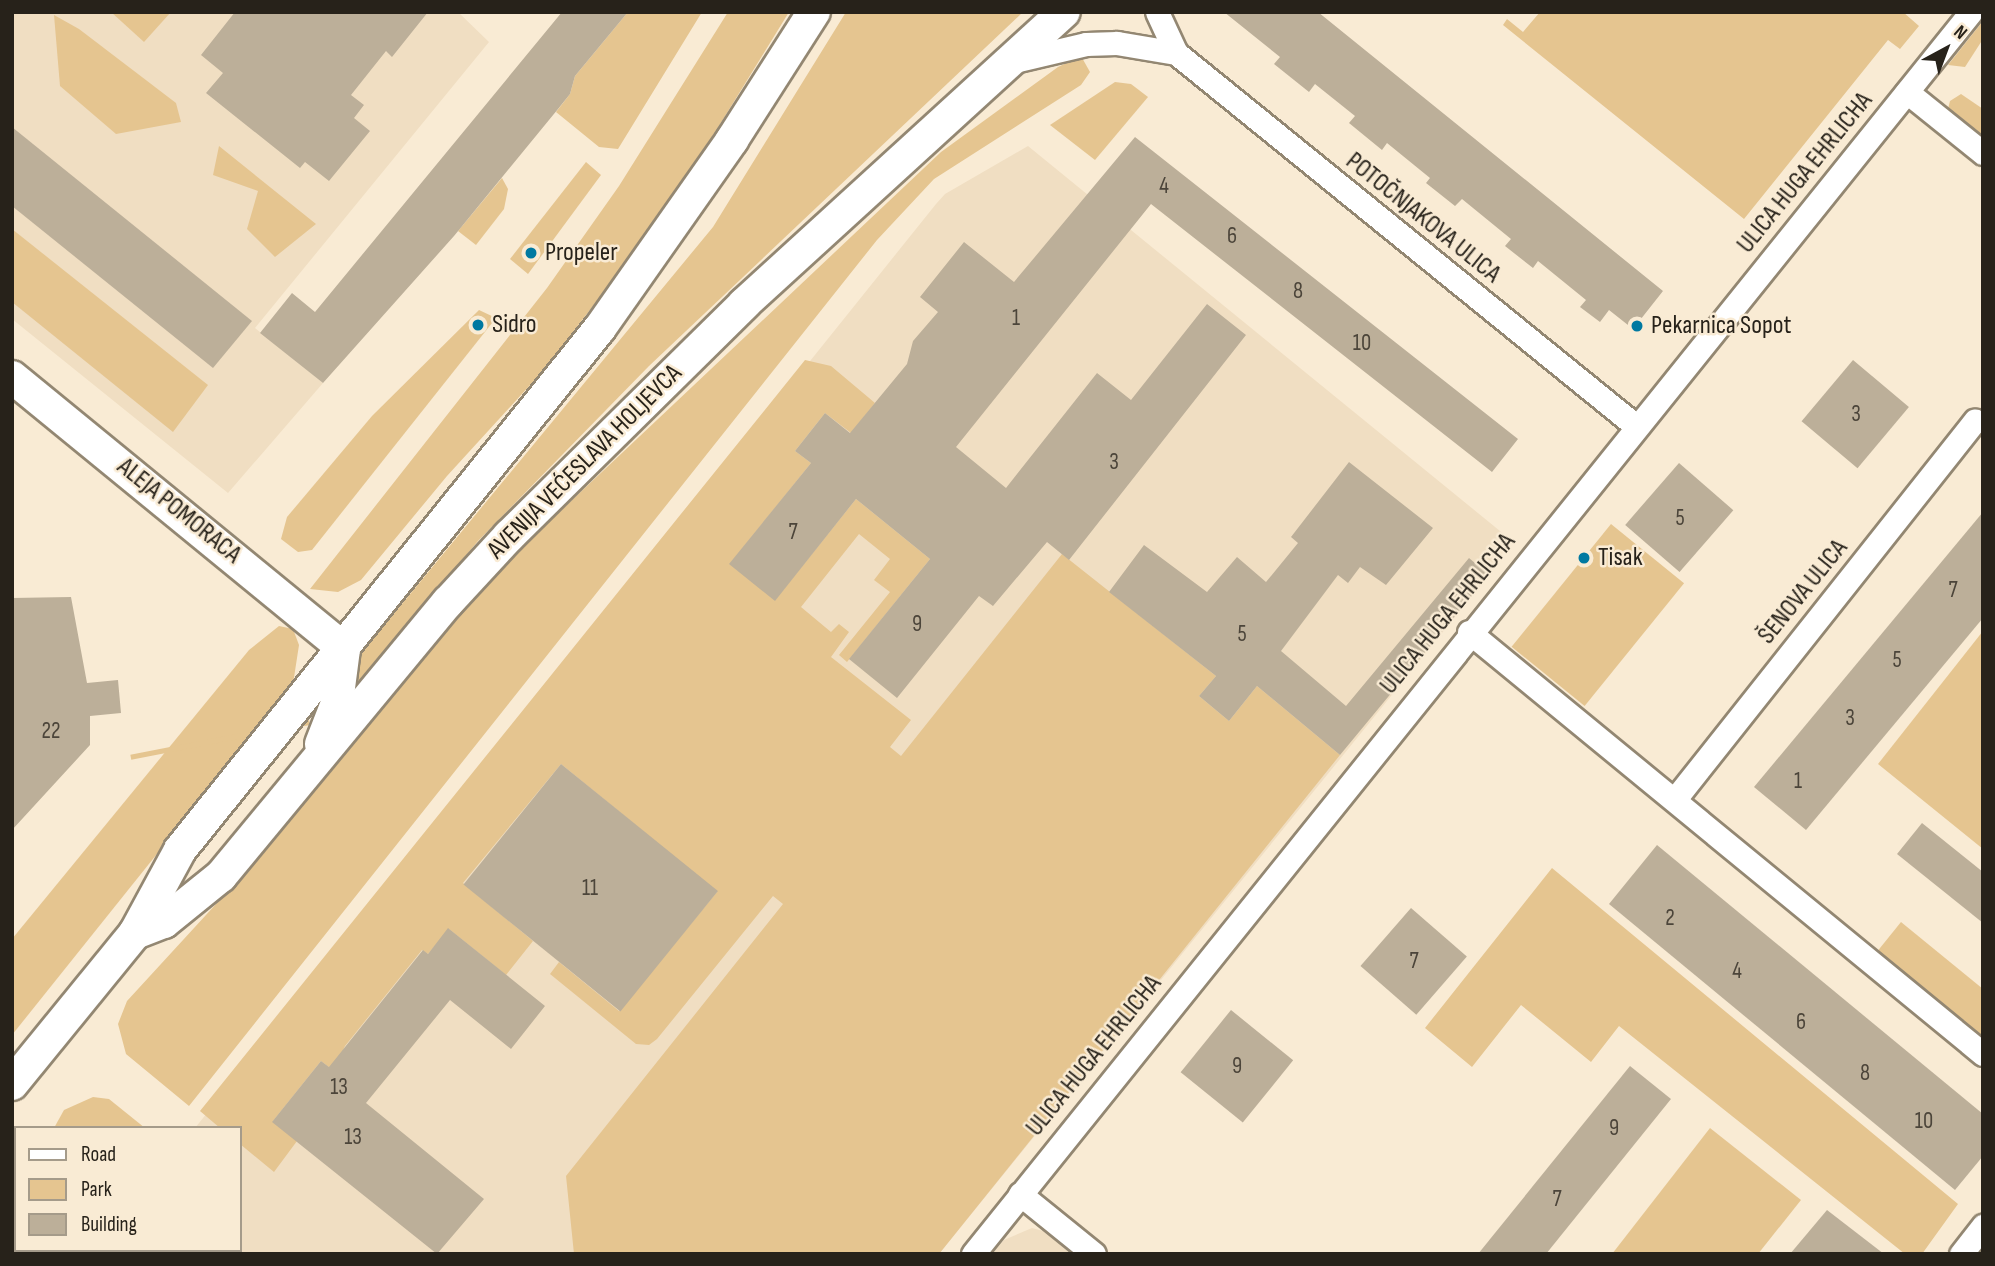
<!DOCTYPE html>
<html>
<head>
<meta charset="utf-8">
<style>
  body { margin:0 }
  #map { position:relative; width:1995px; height:1266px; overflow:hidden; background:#f9ebd4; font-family:"Sofia Sans Condensed",sans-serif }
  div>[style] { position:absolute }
  .built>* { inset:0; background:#f0dec2 }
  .green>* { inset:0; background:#e5c590; transform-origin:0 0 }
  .building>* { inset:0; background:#bcaf99; transform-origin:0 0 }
  .roads { filter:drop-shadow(2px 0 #938772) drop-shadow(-2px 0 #938772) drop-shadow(0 2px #938772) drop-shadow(0 -2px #938772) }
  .street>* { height:23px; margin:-11.5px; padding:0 11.5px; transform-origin:11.5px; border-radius:11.5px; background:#fff }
  .secondary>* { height:32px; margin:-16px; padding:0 16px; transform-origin:16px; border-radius:16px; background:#fff }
  .dots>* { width:19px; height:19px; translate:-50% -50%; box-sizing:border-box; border:4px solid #f9ebd4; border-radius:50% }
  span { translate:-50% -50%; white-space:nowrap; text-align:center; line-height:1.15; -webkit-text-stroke:5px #f9ebd4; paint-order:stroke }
  .number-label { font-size:23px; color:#4c453a }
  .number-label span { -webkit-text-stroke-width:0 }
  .street-label { font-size:26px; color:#27221a }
  .poi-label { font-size:26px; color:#27221a }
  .left { translate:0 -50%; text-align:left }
  .frame { position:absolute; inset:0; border:14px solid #27221a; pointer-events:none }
  .legend { position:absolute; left:14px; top:1126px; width:228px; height:126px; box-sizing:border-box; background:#f9ebd4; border:2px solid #a59b8a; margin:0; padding:9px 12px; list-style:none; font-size:21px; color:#27221a }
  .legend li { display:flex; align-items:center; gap:14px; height:35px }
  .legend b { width:35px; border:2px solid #a59b8a }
  .north { position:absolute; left:1911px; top:14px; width:70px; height:70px; -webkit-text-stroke:5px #f9ebd4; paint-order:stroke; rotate:41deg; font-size:19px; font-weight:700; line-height:28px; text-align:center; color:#27221a }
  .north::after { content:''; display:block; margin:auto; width:24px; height:32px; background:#27221a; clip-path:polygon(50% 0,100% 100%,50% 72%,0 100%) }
</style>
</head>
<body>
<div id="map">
  <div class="built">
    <i style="clip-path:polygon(12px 12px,458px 12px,489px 42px,255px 328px,323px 383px,228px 493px,12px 319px)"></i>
    <i style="clip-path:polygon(1028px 146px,1511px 540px,1489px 575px,939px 1254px,94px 1254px,240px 1250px,240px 1128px,195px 1128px,936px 204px,945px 194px)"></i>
    <i style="clip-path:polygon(1032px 1228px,1054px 1234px,1079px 1254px,992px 1254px,1004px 1240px)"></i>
  </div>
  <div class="green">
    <i style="clip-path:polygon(111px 12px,171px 12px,144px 42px)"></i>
    <i style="clip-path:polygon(628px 12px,702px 12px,618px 149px,599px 147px,556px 112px,570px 94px,575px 76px)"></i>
    <i style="clip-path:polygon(728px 12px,789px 12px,709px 142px,616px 276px,543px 371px,447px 476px,361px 580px,338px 592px,310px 589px,547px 288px,619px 186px)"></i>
    <i style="clip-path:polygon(846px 12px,1023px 12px,649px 366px,478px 541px,354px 689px,354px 662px,713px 227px)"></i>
    <i style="clip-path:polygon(1540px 12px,1903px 12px,1919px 26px,1900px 49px,1888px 40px,1744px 219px,1503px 25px,1507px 19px,1523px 32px)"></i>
    <i style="clip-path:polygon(54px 15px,79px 29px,176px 103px,181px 122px,116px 134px,60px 86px)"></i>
    <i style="clip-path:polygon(1983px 21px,1983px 39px,1965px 67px,1948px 65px)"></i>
    <i style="clip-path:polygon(1081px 56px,1090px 72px,1081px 85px,934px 179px,877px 240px,189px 1106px,126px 1054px,118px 1024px,127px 1001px,262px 854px,449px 623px,498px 570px,941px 152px,1058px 67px)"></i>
    <i style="clip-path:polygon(1115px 82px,1131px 84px,1148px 97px,1095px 160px,1050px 125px)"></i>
    <i style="clip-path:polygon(1961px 94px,1983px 109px,1983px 136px,1948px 109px,1950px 101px)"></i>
    <i style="clip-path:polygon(219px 146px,316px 224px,275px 257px,247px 229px,258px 191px,213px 175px)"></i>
    <i style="clip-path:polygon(586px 162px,601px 175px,528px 274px,510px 259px)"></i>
    <i style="clip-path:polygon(502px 178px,508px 189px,504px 209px,476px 245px,458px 231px)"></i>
    <i style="clip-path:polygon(12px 229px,208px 385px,173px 432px,12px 302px)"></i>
    <i style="clip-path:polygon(479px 310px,496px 318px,312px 550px,298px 552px,281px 539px,287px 517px,372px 416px)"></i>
    <i style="clip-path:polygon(805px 360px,831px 366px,875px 403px,851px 433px,825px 413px,795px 451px,811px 463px,730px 564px,775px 600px,856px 499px,930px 559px,847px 662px,839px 655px,890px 592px,874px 580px,890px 559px,859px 534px,801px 607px,831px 632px,839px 624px,849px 632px,831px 657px,911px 720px,890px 747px,901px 756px,1062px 554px,1216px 676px,1199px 696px,1229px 721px,1257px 686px,1340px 755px,939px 1254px,574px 1254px,566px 1176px,783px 904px,773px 896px,657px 1039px,649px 1045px,636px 1044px,550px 974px,559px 962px,619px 1011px,717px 892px,561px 764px,463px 883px,533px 941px,506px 975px,449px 929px,428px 954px,422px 950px,345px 1046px,334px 1071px,321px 1061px,273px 1121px,297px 1141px,274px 1172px,240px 1144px,240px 1128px,220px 1128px,200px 1111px)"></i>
    <i style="left:1611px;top:524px;width:94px;height:158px;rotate:39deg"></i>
    <i style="clip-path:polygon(279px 626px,293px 629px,299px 645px,293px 684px,12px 1035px,12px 939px,249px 650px)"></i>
    <i style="clip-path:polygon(1983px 631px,1983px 849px,1878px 764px)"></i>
    <i style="left:309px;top:720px;width:5px;height:182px;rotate:79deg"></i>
    <i style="clip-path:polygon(1552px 868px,1958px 1204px,1922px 1254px,1905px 1254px,1619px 1026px,1591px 1062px,1521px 1005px,1472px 1067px,1425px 1028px)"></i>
    <i style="clip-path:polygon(1901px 922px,1983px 989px,1983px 1041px,1876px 953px)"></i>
    <i style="clip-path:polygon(93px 1097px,109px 1099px,145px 1128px,54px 1128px,64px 1110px)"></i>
    <i style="clip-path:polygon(1710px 1128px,1801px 1200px,1758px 1254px,1612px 1254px)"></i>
    <i style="clip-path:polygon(16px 1185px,16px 1250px,72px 1250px,69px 1254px,12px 1254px)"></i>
  </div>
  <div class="building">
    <i style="clip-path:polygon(235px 12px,428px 12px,392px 57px,386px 51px,351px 95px,364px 105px,354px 118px,370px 131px,329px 181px,305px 162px,300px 168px,206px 93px,223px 73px,201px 55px)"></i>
    <i style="clip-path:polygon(562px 12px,628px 12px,575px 76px,570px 94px,558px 109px,454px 236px,323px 383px,260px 333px,292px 293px,315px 312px)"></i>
    <i style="clip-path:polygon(1224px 12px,1318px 12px,1663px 291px,1633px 329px,1609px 310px,1600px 322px,1580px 307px,1586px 300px,1538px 261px,1533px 268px,1505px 246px,1511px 239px,1462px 199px,1455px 206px,1426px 183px,1430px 178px,1387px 143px,1382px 150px,1349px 123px,1355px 116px,1315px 84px,1309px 92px,1274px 64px,1280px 57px)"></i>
    <i style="clip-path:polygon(12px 127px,252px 321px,213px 368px,12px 206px)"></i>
    <i style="clip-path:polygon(1135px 137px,1518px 439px,1492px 472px,1151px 204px,956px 447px,1006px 488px,1097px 373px,1131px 400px,1207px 304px,1246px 335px,1069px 560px,1047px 542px,993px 606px,979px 596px,897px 698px,849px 659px,930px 559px,856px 499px,775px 601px,729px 564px,811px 463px,795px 451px,825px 413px,850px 433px,907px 364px,913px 341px,938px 312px,920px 297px,964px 242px,1014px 282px)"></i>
    <i style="left:1853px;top:360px;width:73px;height:80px;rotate:40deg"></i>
    <i style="clip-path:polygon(1349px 462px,1433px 528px,1386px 585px,1360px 567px,1348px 583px,1338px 575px,1281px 651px,1346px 706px,1469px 558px,1489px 575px,1340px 755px,1257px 686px,1229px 721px,1199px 696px,1216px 676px,1109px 592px,1144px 545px,1207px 592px,1237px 557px,1266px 582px,1298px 543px,1291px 537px)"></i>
    <i style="left:1679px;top:463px;width:72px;height:82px;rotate:41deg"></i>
    <i style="clip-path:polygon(1983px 512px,1983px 618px,1806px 830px,1754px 787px)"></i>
    <i style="clip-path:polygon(71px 597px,87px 683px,118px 680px,121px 713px,90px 716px,90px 745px,12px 830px,12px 598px)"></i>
    <i style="left:561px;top:764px;width:202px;height:155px;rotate:39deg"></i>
    <i style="clip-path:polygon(1922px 823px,1983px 872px,1983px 923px,1897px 854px)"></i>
    <i style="clip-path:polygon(1657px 845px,1983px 1114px,1983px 1156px,1955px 1190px,1609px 904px)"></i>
    <i style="left:1411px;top:908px;width:74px;height:77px;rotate:41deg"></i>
    <i style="clip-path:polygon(448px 928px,545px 1006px,511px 1049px,450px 1000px,366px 1103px,484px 1199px,437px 1254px,272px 1122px,321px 1061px,329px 1067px,423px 950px,428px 954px)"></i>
    <i style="left:1231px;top:1010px;width:80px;height:80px;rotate:39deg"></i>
    <i style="clip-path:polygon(1630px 1066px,1671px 1099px,1546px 1254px,1478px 1254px)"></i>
    <i style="clip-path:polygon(1827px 1210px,1884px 1254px,1790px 1254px)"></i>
  </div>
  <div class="roads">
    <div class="street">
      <i style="left:1157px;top:12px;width:45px;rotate:65.1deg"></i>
      <i style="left:1176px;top:53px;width:592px;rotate:39.04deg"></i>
      <i style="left:1014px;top:61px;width:74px;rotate:-13.3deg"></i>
      <i style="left:1086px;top:44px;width:31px;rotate:-2deg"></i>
      <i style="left:1117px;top:43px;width:60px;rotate:9.6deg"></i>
      <i style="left:1907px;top:92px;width:97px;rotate:38.8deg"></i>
      <i style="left:1469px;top:632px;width:665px;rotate:39.39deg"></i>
      <i style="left:1675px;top:799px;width:483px;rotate:-51.6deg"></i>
      <i style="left:1020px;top:1194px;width:95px;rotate:39deg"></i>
      <i style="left:973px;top:1254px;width:1593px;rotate:-51.22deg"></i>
      <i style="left:1961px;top:1254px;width:36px;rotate:-52deg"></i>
    </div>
    <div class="secondary">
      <i style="left:12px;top:377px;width:429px;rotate:39.3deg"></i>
      <i style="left:321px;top:744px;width:44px;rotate:-68.7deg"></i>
      <i style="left:337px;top:703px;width:54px;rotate:-82.6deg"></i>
      <i style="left:135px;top:933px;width:31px;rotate:-21deg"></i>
      <i style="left:164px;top:922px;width:73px;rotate:-38.9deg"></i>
      <i style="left:221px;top:876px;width:356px;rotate:-50.4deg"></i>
      <i style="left:448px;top:602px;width:90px;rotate:-47.3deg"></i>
      <i style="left:509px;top:536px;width:330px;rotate:-44.6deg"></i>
      <i style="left:744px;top:304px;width:433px;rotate:-42.4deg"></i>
      <i style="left:12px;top:1084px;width:195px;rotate:-50.8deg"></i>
      <i style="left:135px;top:933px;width:94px;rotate:-61.5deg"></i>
      <i style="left:180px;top:850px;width:670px;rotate:-51.18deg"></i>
      <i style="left:600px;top:328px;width:230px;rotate:-54.9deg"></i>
      <i style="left:732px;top:140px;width:152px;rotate:-57.4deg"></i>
    </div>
  </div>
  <div class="dots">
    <i style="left:531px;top:253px;background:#0079a1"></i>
    <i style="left:478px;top:325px;background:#0079a1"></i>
    <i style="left:1637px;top:326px;background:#0079a1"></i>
    <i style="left:1584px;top:558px;background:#0079a1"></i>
  </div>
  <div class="number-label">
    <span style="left:1164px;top:186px">4</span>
    <span style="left:1232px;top:236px">6</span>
    <span style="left:1298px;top:291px">8</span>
    <span style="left:1016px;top:318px">1</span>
    <span style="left:1362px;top:343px">10</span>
    <span style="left:1856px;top:414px">3</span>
    <span style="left:1114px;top:462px">3</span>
    <span style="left:1680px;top:518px">5</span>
    <span style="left:793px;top:532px">7</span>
    <span style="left:1953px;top:590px">7</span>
    <span style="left:917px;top:624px">9</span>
    <span style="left:1242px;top:634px">5</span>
    <span style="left:1897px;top:660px">5</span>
    <span style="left:1850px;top:718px">3</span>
    <span style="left:51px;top:731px">22</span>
    <span style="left:1798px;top:781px">1</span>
    <span style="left:590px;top:888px">11</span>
    <span style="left:1670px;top:918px">2</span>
    <span style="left:1414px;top:961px">7</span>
    <span style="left:1737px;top:971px">4</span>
    <span style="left:1801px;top:1022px">6</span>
    <span style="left:1237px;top:1066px">9</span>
    <span style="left:1865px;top:1073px">8</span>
    <span style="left:339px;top:1087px">13</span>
    <span style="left:1924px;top:1121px">10</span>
    <span style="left:1614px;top:1128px">9</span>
    <span style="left:353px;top:1137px">13</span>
    <span style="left:1557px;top:1199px">7</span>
  </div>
  <div class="street-label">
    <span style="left:1805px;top:173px;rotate:-51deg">ULICA HUGA EHRLICHA</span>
    <span style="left:1423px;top:218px;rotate:39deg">POTOČNJAKOVA ULICA</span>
    <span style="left:585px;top:462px;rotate:-45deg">AVENIJA VEĆESLAVA HOLJEVCA</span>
    <span style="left:179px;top:511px;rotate:39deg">ALEJA POMORACA</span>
    <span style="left:1803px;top:592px;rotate:-51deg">ŠENOVA ULICA</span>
    <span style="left:1448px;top:614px;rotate:-51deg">ULICA HUGA EHRLICHA</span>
    <span style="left:1094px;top:1056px;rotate:-51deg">ULICA HUGA EHRLICHA</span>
  </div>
  <div class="poi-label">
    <span class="left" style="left:545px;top:253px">Propeler</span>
    <span class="left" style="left:492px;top:325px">Sidro</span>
    <span class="left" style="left:1651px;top:326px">Pekarnica Sopot</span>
    <span class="left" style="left:1598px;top:558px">Tisak</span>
  </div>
  <div class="frame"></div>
  <ul class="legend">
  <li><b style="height:9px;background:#fff"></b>Road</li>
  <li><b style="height:19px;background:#e5c590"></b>Park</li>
  <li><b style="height:19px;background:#bcaf99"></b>Building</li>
  </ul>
  <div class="north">N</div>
</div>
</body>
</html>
